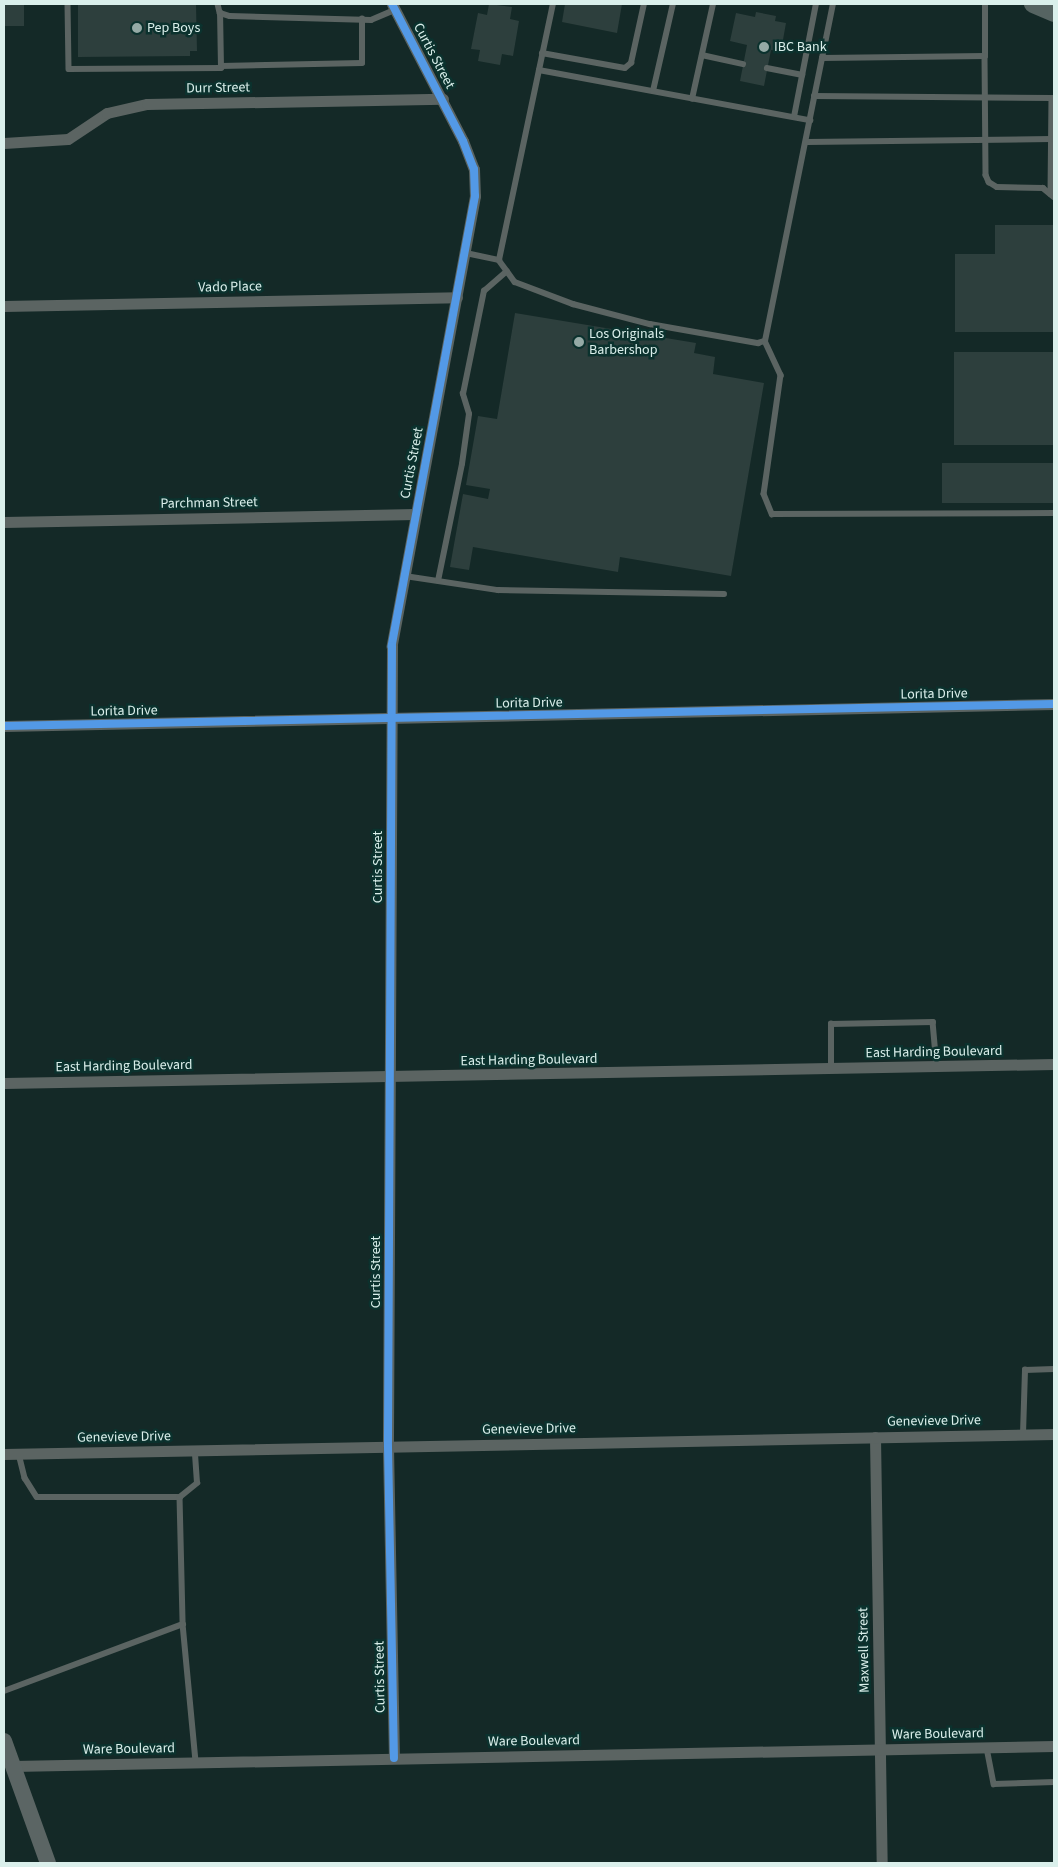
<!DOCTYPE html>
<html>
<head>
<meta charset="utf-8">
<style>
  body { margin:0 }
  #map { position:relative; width:1058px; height:1867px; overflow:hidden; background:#142927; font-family:"Source Sans 3",sans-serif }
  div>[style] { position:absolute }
  .building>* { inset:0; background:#2d3f3d; transform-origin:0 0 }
  .lane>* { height:5.5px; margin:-2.75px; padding:0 2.75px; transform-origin:2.75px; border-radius:2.75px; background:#5b6462 }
  .street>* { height:11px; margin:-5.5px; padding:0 5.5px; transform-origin:5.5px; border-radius:5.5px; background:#5b6462 }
  .secondary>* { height:16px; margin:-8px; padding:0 8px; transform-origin:8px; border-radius:8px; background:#5b6564 }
  .primary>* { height:18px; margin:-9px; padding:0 9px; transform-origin:9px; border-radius:9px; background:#566462 }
  .cycleway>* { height:8px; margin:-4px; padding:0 4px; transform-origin:4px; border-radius:4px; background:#5399e6 }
  .dots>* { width:14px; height:14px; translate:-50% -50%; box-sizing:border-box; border:2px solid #0b322e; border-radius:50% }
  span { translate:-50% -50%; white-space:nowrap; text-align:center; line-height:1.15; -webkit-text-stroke:5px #0b322e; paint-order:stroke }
  .poi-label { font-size:14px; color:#daefeb }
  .left { translate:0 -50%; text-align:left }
  .street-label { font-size:14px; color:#daefeb }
  .frame { position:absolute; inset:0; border:5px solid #daefeb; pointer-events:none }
</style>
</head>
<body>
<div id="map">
  <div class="building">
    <i style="left:4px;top:4px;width:20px;height:22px"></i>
    <i style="clip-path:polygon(78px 4px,196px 4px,197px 51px,190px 51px,190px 56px,78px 57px)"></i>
    <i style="clip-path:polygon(489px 4px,512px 7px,510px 19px,519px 21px,513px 56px,502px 54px,500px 65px,478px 61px,480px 50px,471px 49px,478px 13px,487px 15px)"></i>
    <i style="clip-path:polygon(565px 4px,622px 4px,617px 33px,562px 22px)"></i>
    <i style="clip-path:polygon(756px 12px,776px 16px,775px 21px,786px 23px,781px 51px,771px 50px,764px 86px,740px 81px,747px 45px,730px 41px,736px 13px,755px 17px)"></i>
    <i style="clip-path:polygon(995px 225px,1054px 225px,1054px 332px,955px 332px,955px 254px,995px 254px)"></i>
    <i style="clip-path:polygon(515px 313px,696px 343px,694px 353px,715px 357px,713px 374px,764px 383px,731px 576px,620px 557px,618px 572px,473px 547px,469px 570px,450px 567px,463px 494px,488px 499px,490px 489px,466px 485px,478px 416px,497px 419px)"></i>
    <i style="left:1054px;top:352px;width:93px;height:100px;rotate:90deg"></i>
    <i style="left:1054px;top:463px;width:40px;height:112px;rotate:90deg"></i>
  </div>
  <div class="lane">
    <i style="left:68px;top:4px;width:65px;rotate:89.1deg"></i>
    <i style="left:69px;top:69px;width:152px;rotate:-0.4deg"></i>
    <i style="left:221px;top:68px;width:55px;rotate:-91deg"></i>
    <i style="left:218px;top:4px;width:9px;rotate:77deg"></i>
    <i style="left:220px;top:13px;width:10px;rotate:17deg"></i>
    <i style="left:230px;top:16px;width:141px;rotate:1.6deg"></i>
    <i style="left:371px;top:20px;width:26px;rotate:-23deg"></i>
    <i style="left:542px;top:53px;width:84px;rotate:10.2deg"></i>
    <i style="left:625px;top:68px;width:8px;rotate:-40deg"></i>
    <i style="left:631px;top:63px;width:60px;rotate:-77.6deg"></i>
    <i style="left:702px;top:55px;width:42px;rotate:12.4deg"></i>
    <i style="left:985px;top:56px;width:52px;rotate:-90deg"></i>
    <i style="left:822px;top:58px;width:163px;rotate:-0.7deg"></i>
    <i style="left:985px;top:56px;width:119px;rotate:89.5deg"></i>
    <i style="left:986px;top:175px;width:8px;rotate:67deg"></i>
    <i style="left:989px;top:182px;width:9px;rotate:32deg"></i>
    <i style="left:997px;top:187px;width:46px;rotate:1.2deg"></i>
    <i style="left:1043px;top:188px;width:14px;rotate:39deg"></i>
    <i style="left:221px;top:66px;width:141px;rotate:-1.2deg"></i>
    <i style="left:362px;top:63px;width:44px;rotate:-90deg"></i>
    <i style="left:767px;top:68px;width:36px;rotate:11deg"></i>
    <i style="left:539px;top:70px;width:276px;rotate:10.5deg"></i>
    <i style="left:653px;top:91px;width:89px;rotate:-77.1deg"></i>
    <i style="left:814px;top:96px;width:238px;rotate:0.5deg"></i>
    <i style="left:1052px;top:98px;width:96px;rotate:90.6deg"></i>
    <i style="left:692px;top:99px;width:97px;rotate:-77.5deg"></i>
    <i style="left:794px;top:117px;width:115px;rotate:-79deg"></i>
    <i style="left:807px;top:142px;width:244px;rotate:-0.7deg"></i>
    <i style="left:466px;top:253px;width:34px;rotate:12deg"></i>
    <i style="left:499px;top:260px;width:27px;rotate:54deg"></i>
    <i style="left:515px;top:282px;width:62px;rotate:20.8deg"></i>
    <i style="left:573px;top:304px;width:80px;rotate:14.6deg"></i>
    <i style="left:650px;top:324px;width:110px;rotate:10deg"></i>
    <i style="left:758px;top:343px;width:7px;rotate:-16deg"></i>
    <i style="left:765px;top:341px;width:344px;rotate:-78.6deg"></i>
    <i style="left:499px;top:260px;width:262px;rotate:-78.1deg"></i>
    <i style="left:765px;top:341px;width:38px;rotate:65deg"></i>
    <i style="left:781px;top:375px;width:120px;rotate:98.1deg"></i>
    <i style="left:764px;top:494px;width:22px;rotate:68deg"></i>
    <i style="left:772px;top:514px;width:282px;rotate:-0.2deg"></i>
    <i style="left:405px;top:576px;width:94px;rotate:8.6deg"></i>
    <i style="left:498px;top:590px;width:226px;rotate:1deg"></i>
    <i style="left:438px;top:581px;width:119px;rotate:-78.4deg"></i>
    <i style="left:462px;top:464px;width:50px;rotate:-82deg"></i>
    <i style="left:469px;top:414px;width:21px;rotate:-107deg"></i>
    <i style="left:463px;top:394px;width:105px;rotate:-78.5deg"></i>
    <i style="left:484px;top:291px;width:30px;rotate:-41deg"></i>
    <i style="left:831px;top:1069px;width:45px;rotate:-90deg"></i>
    <i style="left:831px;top:1024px;width:102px;rotate:-1.1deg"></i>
    <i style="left:933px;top:1022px;width:45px;rotate:84.9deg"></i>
    <i style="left:1023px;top:1434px;width:64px;rotate:-88.2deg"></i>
    <i style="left:1025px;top:1370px;width:29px;rotate:-2deg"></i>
    <i style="left:19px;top:1454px;width:25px;rotate:76deg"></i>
    <i style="left:25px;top:1478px;width:22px;rotate:58deg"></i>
    <i style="left:37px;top:1497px;width:143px"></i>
    <i style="left:180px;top:1497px;width:127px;rotate:88.6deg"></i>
    <i style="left:183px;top:1624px;width:139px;rotate:84.6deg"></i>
    <i style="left:180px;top:1497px;width:22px;rotate:-39deg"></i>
    <i style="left:197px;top:1483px;width:32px;rotate:-94deg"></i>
    <i style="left:4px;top:1691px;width:191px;rotate:-20.5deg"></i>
    <i style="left:987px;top:1748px;width:37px;rotate:79deg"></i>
    <i style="left:994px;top:1784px;width:60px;rotate:-1.9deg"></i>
  </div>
  <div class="street">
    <i style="left:392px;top:4px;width:154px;rotate:62.6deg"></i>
    <i style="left:463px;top:141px;width:30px;rotate:69deg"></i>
    <i style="left:474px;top:169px;width:27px;rotate:88deg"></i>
    <i style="left:475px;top:196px;width:458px;rotate:100.5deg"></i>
    <i style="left:392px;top:646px;width:801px;rotate:90.29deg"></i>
    <i style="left:388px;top:1447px;width:311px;rotate:88.9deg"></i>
    <i style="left:4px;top:143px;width:64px;rotate:-3.6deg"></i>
    <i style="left:68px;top:139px;width:47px;rotate:-33.7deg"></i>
    <i style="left:107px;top:113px;width:41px;rotate:-12.7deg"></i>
    <i style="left:147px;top:104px;width:296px;rotate:-1deg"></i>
    <i style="left:4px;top:306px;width:453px;rotate:-1.1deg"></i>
    <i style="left:4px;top:522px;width:411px;rotate:-1.1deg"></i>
    <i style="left:4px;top:726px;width:1050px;rotate:-1.2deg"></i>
    <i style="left:4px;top:1083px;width:1050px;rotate:-1.04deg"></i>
    <i style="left:875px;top:1437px;width:426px;rotate:89.1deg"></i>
    <i style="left:4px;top:1454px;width:1050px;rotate:-1.09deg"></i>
    <i style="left:13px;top:1766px;width:1041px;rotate:-1.1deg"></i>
  </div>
  <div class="secondary">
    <i style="left:4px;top:1741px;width:130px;rotate:70.2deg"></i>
  </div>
  <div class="primary">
    <i style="left:1033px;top:4px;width:23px;rotate:23deg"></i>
  </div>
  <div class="cycleway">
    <i style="left:392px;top:4px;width:154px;rotate:62.6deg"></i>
    <i style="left:463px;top:141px;width:30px;rotate:69deg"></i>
    <i style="left:474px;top:169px;width:27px;rotate:88deg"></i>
    <i style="left:475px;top:196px;width:458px;rotate:100.5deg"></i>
    <i style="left:392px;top:646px;width:801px;rotate:90.29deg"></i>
    <i style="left:388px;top:1447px;width:311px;rotate:88.9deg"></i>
    <i style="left:4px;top:726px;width:1050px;rotate:-1.2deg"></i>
  </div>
  <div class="dots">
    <i style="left:137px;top:28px;background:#95aaa6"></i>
    <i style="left:764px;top:47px;background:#95aaa6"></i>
    <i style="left:579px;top:342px;background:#95aaa6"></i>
  </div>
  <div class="poi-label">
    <span class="left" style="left:147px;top:28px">Pep Boys</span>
    <span class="left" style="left:774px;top:47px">IBC Bank</span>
    <span class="left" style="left:589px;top:342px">Los Originals<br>Barbershop</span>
  </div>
  <div class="street-label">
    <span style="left:434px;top:56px;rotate:62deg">Curtis Street</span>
    <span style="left:218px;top:88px;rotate:-1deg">Durr Street</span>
    <span style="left:230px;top:287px;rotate:-1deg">Vado Place</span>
    <span style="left:412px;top:463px;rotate:-79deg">Curtis Street</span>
    <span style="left:209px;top:503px;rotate:-1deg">Parchman Street</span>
    <span style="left:934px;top:694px;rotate:-1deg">Lorita Drive</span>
    <span style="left:529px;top:703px;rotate:-1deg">Lorita Drive</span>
    <span style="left:124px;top:711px;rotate:-1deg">Lorita Drive</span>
    <span style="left:378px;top:867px;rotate:-90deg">Curtis Street</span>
    <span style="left:934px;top:1052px;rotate:-1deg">East Harding Boulevard</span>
    <span style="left:529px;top:1060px;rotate:-1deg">East Harding Boulevard</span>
    <span style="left:124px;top:1066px;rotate:-1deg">East Harding Boulevard</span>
    <span style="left:376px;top:1272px;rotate:-90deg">Curtis Street</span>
    <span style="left:934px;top:1421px;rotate:-1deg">Genevieve Drive</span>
    <span style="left:529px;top:1429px;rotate:-1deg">Genevieve Drive</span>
    <span style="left:124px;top:1437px;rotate:-1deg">Genevieve Drive</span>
    <span style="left:864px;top:1650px;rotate:-91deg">Maxwell Street</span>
    <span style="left:380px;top:1677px;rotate:-91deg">Curtis Street</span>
    <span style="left:938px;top:1734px;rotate:-1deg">Ware Boulevard</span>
    <span style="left:534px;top:1741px;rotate:-1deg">Ware Boulevard</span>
    <span style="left:129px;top:1749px;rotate:-1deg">Ware Boulevard</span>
  </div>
  <div class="frame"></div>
</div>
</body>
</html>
